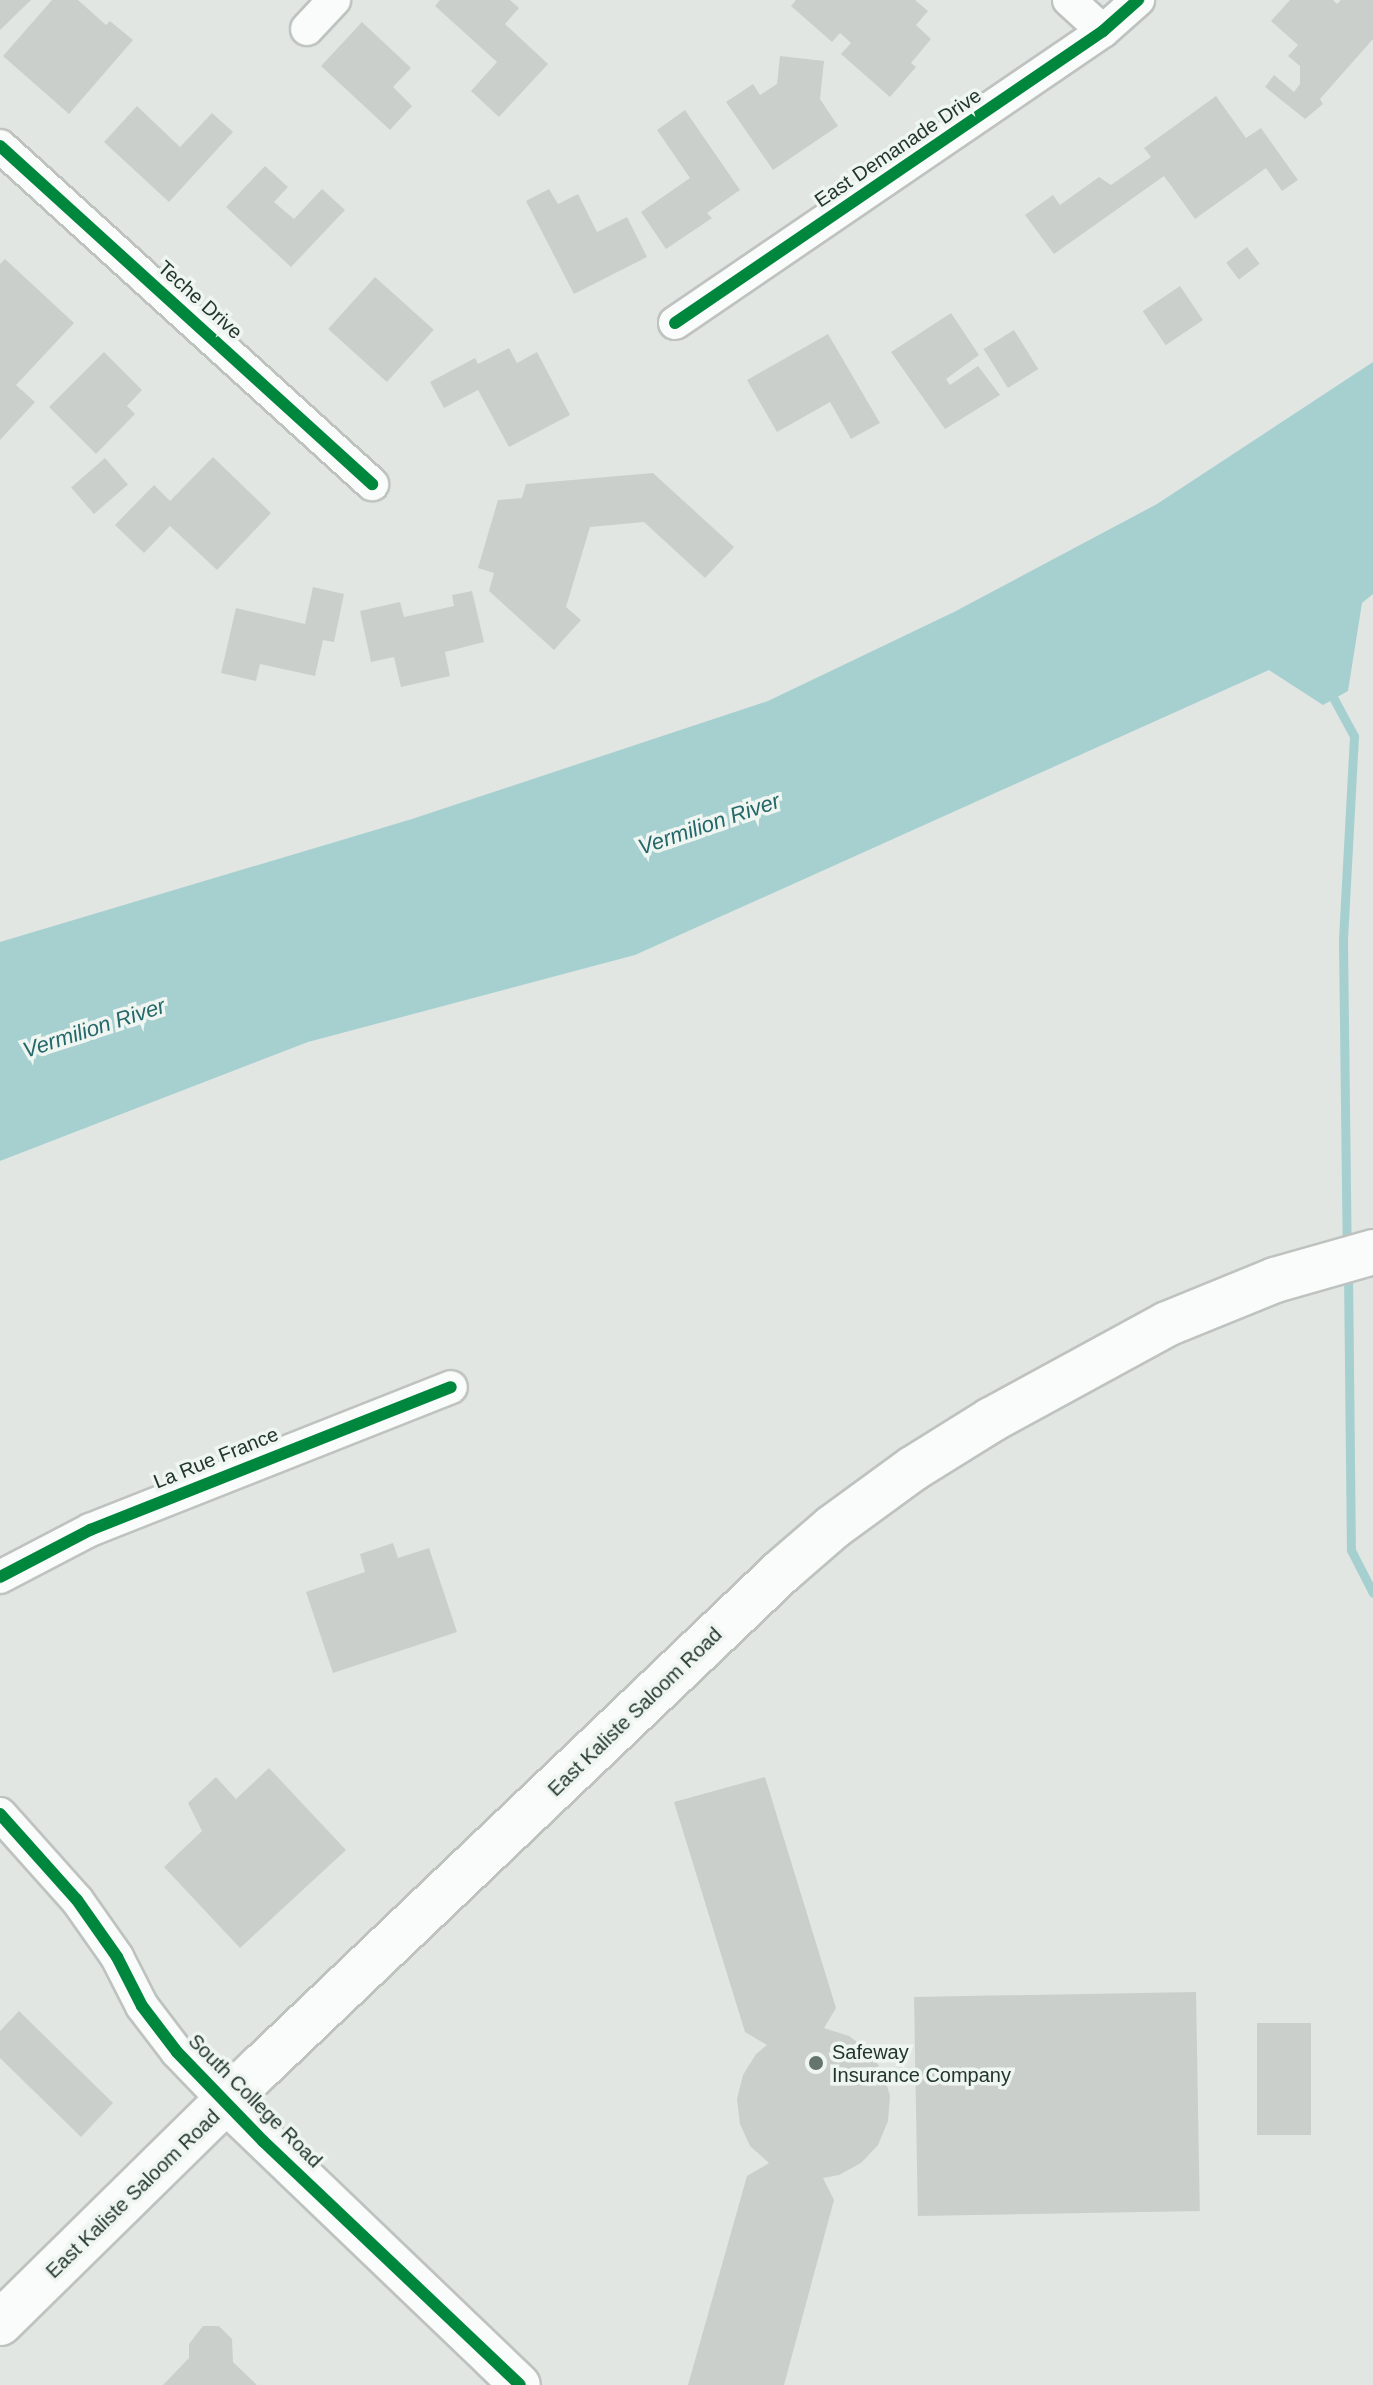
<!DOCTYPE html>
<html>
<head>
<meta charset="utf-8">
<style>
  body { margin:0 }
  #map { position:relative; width:1373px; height:2385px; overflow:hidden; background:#e1e6e3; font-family:Arial,sans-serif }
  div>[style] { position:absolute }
  .water>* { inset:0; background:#a6d0d0 }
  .stream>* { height:9px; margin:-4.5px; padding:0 4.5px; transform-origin:4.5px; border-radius:4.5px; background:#a6d0d0 }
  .building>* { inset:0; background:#cacfcc; transform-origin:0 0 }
  .roads { filter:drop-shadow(2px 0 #bec3c0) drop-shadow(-2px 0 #bec3c0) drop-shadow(0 2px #bec3c0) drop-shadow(0 -2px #bec3c0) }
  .minor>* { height:32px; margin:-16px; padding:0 16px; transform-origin:16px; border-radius:16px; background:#fafbfb }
  .tertiary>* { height:40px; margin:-20px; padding:0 20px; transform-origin:20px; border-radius:20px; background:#fafbfb }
  .secondary>* { height:44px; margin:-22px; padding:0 22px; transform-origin:22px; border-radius:22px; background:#fafbfb }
  .cycleway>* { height:12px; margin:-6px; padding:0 6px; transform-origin:6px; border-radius:6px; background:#00873e }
  .dots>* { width:22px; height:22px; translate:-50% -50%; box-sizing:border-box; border:4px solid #eff5f1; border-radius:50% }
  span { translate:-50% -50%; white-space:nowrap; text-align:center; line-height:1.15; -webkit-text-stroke:7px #eff5f1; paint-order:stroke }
  .street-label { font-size:20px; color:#22362e }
  .poi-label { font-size:20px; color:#22362e }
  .left { translate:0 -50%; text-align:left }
  .water-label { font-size:22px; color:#24686a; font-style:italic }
</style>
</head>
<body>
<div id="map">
  <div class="water">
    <i style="clip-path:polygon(1373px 362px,1373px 594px,1362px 603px,1348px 691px,1323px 705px,1269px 670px,635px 955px,308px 1042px,0 1161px,0 942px,412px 819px,768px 701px,954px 612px,1157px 504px)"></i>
  </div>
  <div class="stream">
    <i style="left:1328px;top:688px;width:55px;rotate:61.6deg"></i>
    <i style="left:1354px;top:736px;width:205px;rotate:93.1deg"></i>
    <i style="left:1343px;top:941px;width:306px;rotate:89.3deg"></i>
    <i style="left:1348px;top:1270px;width:280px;rotate:89.4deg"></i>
    <i style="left:1351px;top:1550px;width:48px;rotate:62.9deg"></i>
  </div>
  <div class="building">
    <i style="clip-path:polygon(0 0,31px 0,0 30px)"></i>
    <i style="clip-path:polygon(52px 0,78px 0,106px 25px,110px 21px,133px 40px,69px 114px,3px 56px)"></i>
    <i style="clip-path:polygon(440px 0,510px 0,519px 8px,505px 24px,548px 64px,499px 117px,471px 91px,497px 62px,435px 6px)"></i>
    <i style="clip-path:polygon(796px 0,915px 0,928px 11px,916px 25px,931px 39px,911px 63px,916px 67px,890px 97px,841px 54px,851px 43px,840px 33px,832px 42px,791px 6px)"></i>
    <i style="clip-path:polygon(1290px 0,1333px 0,1337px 4px,1341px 0,1373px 0,1373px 39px,1320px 99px,1323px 104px,1305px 119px,1265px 87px,1274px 75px,1294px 92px,1300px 84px,1300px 66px,1288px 56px,1298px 45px,1271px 21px)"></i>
    <i style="clip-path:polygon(362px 22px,411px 68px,393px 87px,412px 106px,390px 130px,321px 66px)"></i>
    <i style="clip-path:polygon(780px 56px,824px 61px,820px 99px,838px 126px,773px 170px,726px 102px,753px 84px,760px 95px,777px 84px)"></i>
    <i style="clip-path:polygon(1216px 96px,1246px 138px,1261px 128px,1298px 180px,1282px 191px,1266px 168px,1195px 219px,1164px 176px,1054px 254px,1025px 215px,1053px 195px,1060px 205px,1099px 177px,1111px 185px,1151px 157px,1144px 148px)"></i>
    <i style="clip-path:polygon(137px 106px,180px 147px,212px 113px,233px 132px,169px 202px,104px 142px)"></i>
    <i style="clip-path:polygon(685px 110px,740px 190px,707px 213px,712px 218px,666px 249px,641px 212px,690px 178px,657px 130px)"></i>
    <i style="clip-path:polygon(265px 166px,288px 187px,274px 202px,294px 219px,322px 189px,345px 210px,291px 267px,226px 207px)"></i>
    <i style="clip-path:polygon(549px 189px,558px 204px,578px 194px,597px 232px,627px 217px,647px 257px,574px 294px,526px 201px)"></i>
    <i style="left:1247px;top:247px;width:21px;height:26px;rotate:53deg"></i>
    <i style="clip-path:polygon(5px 259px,74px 323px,16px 385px,35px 402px,0 440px,0 264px)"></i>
    <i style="left:375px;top:277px;width:79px;height:70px;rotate:42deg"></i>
    <i style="left:1180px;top:286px;width:41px;height:45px;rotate:56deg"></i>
    <i style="clip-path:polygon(951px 313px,979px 355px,946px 379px,950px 385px,978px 366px,1000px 395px,945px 429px,891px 352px)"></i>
    <i style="left:1014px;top:330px;width:46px;height:36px;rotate:58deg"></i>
    <i style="clip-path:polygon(828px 334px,880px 423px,851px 439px,830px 402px,777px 432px,747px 380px)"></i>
    <i style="clip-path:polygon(509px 348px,517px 363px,537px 352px,570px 415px,509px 447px,478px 390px,444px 408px,430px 382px,475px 358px,478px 364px)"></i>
    <i style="clip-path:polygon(104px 352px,142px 390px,127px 406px,135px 414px,96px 454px,49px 407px)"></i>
    <i style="clip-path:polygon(213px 457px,271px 513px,217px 570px,170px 526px,144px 553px,115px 525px,154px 485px,170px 501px)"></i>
    <i style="left:105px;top:458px;width:35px;height:45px;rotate:49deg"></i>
    <i style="clip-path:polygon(653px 473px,734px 547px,705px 578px,644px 522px,590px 527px,566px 607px,581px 620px,554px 650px,489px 591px,494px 573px,478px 568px,498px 500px,522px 498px,526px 484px)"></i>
    <i style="clip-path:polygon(313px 587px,344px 594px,334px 642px,323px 640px,315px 676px,260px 664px,256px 681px,221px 673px,236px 608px,305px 624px)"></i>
    <i style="clip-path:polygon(472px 591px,484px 642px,445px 652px,450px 676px,401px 687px,394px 657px,371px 662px,360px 611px,400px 602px,404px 617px,454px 606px,452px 595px)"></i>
    <i style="clip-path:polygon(393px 1543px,398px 1558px,429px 1548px,457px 1632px,333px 1673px,306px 1592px,365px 1572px,360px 1554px)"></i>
    <i style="clip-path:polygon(269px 1768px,346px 1850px,240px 1948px,164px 1867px,202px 1831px,188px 1803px,216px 1777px,236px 1799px)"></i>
    <i style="clip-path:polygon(765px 1777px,836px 2008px,824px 2028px,849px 2036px,869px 2051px,883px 2072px,890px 2096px,888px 2121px,878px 2145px,861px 2163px,839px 2175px,823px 2178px,834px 2200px,784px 2385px,688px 2385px,747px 2176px,769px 2163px,750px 2146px,740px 2124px,737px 2099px,743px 2075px,756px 2054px,767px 2045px,745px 2032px,674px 1802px)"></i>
    <i style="left:1196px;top:1992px;width:219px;height:282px;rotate:89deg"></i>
    <i style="clip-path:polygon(19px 2011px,113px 2103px,81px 2137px,0 2058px,0 2031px)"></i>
    <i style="left:1257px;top:2023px;width:54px;height:112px"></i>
    <i style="clip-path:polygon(203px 2326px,219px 2326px,232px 2339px,233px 2362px,257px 2385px,163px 2385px,189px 2358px,189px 2344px)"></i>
  </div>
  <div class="roads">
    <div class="minor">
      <i style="left:1069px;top:0;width:46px;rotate:42.4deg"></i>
      <i style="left:307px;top:29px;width:40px;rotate:-47deg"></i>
      <i style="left:0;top:146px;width:503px;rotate:42.26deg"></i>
      <i style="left:675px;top:323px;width:518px;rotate:-34.3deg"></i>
      <i style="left:1103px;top:31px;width:47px;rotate:-41.5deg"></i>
      <i style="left:0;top:1577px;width:102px;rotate:-27.6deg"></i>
      <i style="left:90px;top:1530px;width:388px;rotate:-21.6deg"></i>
      <i style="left:0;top:1814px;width:115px;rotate:48.2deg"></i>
      <i style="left:77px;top:1900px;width:70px;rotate:54.9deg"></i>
      <i style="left:117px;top:1957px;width:55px;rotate:63deg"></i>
      <i style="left:142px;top:2006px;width:58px;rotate:52.7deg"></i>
      <i style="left:177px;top:2052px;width:71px;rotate:46.1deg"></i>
    </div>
    <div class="tertiary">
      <i style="left:226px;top:2103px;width:407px;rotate:43.8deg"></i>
    </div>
    <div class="secondary">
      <i style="left:0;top:2323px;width:368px;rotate:-44.5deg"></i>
      <i style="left:263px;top:2065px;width:715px;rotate:-43.58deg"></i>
      <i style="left:781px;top:1572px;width:69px;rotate:-40.9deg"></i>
      <i style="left:833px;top:1527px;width:100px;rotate:-36.1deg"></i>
      <i style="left:914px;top:1468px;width:91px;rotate:-31.9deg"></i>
      <i style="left:991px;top:1420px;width:200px;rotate:-28.6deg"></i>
      <i style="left:1167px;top:1324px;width:117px;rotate:-22.2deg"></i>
      <i style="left:1275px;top:1280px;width:102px;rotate:-15.9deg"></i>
    </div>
  </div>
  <div class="cycleway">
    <i style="left:0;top:146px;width:503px;rotate:42.26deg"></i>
    <i style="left:675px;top:323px;width:518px;rotate:-34.3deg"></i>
    <i style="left:1103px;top:31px;width:47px;rotate:-41.5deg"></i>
    <i style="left:0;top:1577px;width:102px;rotate:-27.6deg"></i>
    <i style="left:90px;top:1530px;width:388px;rotate:-21.6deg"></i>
    <i style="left:0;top:1814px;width:115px;rotate:48.2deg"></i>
    <i style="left:77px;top:1900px;width:70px;rotate:54.9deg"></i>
    <i style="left:117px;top:1957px;width:55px;rotate:63deg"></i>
    <i style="left:142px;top:2006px;width:58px;rotate:52.7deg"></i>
    <i style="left:177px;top:2052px;width:124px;rotate:46deg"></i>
    <i style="left:263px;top:2141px;width:354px;rotate:43.5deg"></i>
  </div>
  <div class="dots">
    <i style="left:816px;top:2063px;background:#65746d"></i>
  </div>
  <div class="street-label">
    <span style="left:898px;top:148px;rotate:-34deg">East Demanade Drive</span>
    <span style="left:200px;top:300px;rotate:42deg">Teche Drive</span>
    <span style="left:216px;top:1458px;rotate:-22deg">La Rue France</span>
    <span style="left:635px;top:1712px;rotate:-44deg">East Kaliste Saloom Road</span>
    <span style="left:255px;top:2101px;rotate:45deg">South College Road</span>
    <span style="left:133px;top:2194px;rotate:-44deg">East Kaliste Saloom Road</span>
  </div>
  <div class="poi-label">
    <span class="left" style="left:832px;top:2064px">Safeway<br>Insurance Company</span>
  </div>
  <div class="water-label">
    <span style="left:709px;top:824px;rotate:-19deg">Vermilion River</span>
    <span style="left:94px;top:1028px;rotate:-18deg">Vermilion River</span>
  </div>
</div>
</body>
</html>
